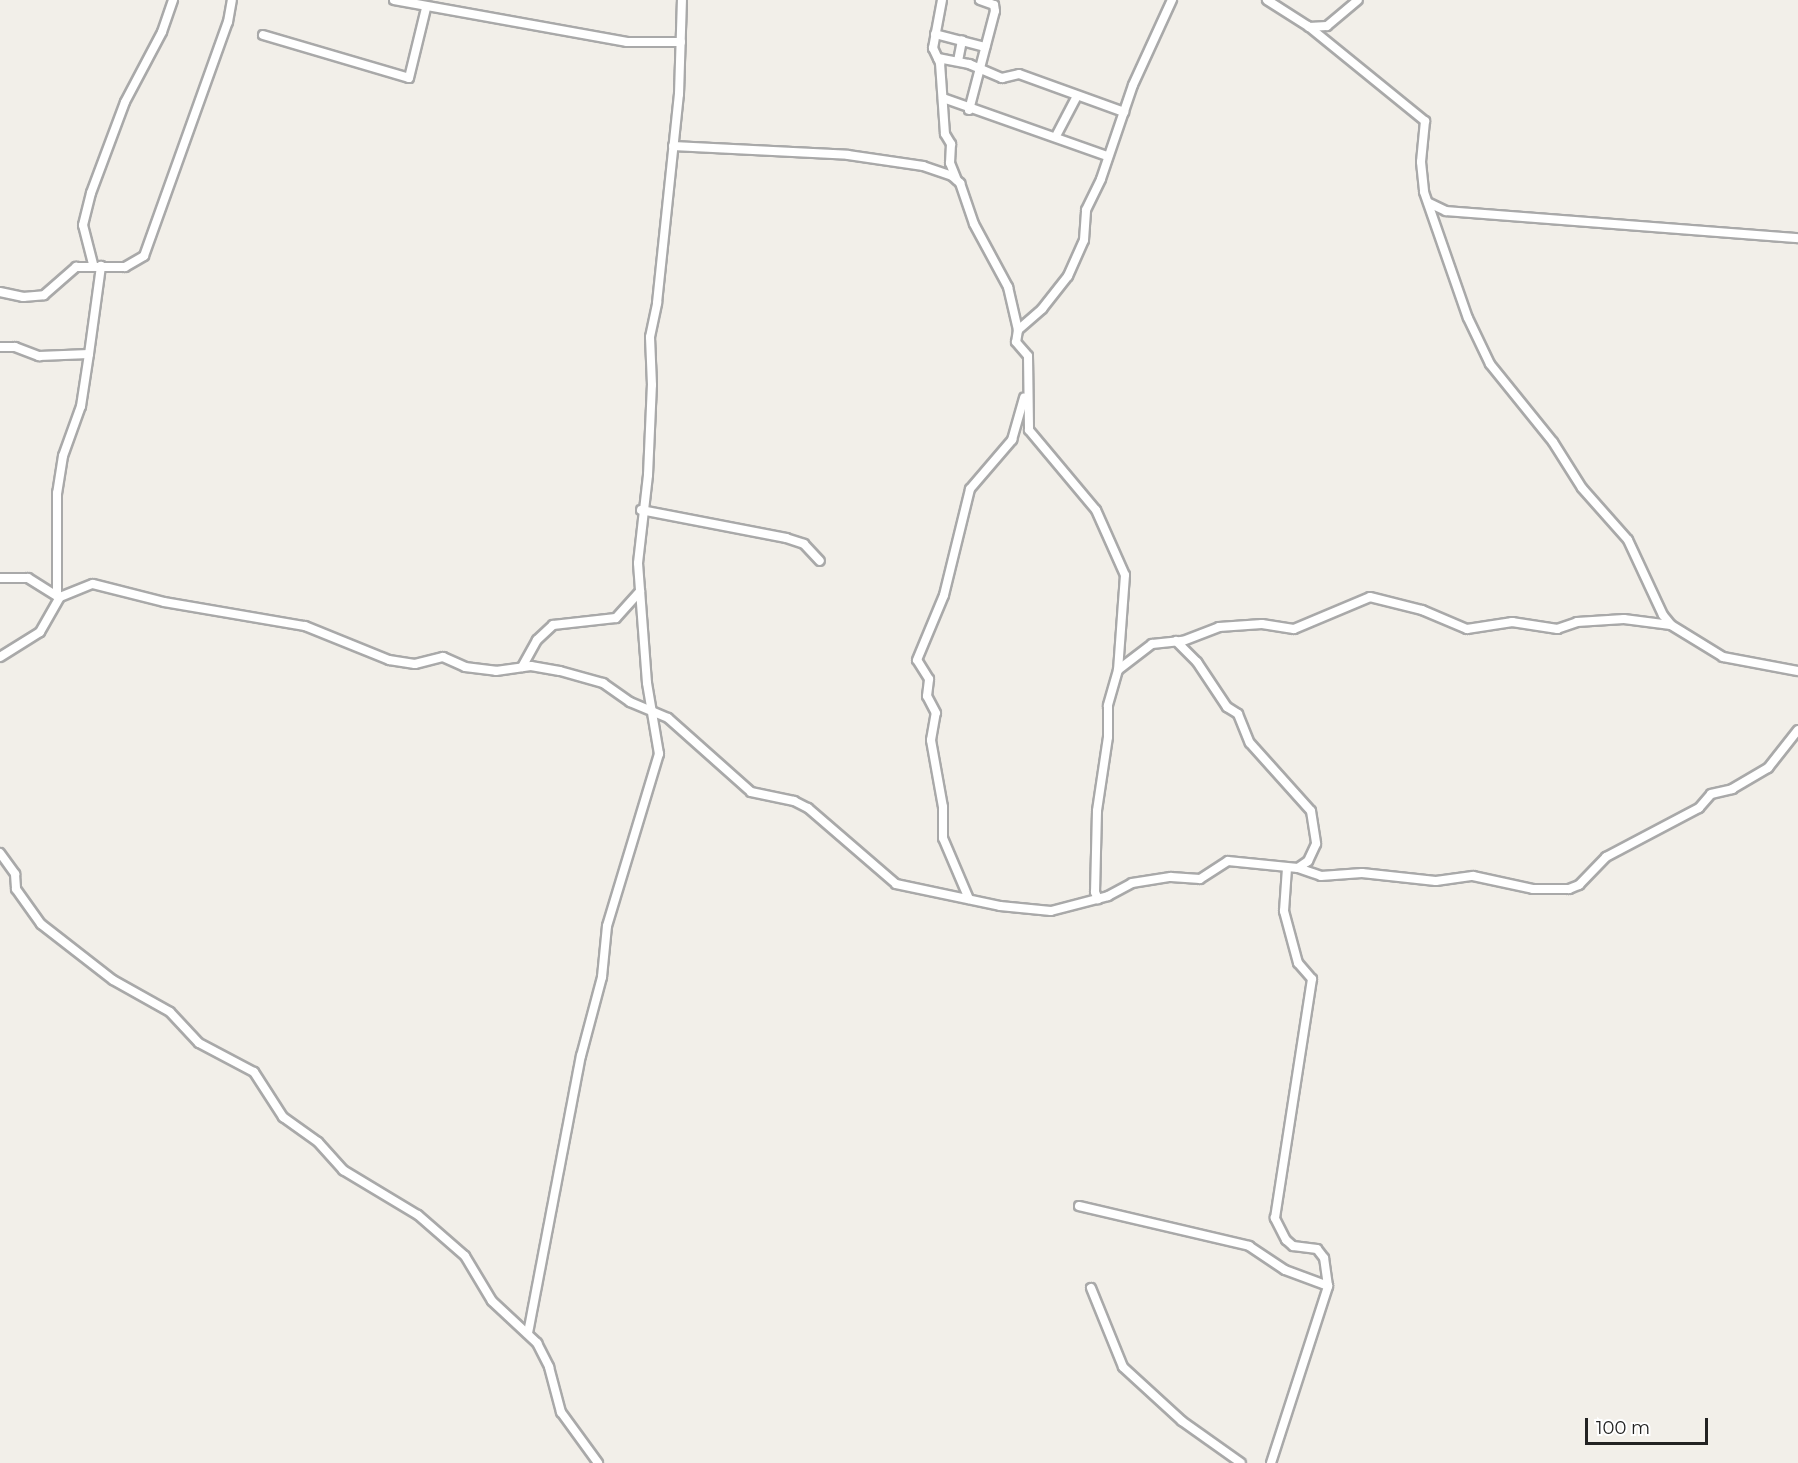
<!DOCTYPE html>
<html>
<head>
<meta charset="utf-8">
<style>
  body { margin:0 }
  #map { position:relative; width:1798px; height:1463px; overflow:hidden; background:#f2efe9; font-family:Montserrat,sans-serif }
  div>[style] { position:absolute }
  .roads { filter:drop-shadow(2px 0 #a9a9a9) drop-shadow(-2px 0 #a9a9a9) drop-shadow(0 2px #a9a9a9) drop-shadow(0 -2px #a9a9a9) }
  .street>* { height:8px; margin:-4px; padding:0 4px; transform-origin:4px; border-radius:4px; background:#fff }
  span { translate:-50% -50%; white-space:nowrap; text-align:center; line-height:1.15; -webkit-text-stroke:4.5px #fff; paint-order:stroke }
  .scale { position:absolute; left:1585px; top:1418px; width:123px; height:27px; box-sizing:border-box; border:3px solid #222; border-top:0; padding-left:8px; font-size:18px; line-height:21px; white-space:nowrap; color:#222; -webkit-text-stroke:4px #fff; paint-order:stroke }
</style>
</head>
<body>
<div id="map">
  <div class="roads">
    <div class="street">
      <i style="left:394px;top:0;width:237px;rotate:10.2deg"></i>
      <i style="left:627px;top:42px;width:54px"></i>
      <i style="left:942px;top:0;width:49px;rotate:100.6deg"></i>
      <i style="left:933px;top:48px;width:17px;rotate:65deg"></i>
      <i style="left:940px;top:63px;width:71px;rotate:86deg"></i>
      <i style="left:945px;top:134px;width:12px;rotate:59deg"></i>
      <i style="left:951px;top:144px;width:19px;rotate:93deg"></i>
      <i style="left:950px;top:163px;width:18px;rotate:68deg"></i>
      <i style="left:1267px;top:0;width:49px;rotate:32.4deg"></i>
      <i style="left:1308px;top:26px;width:151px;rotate:39.1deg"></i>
      <i style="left:1425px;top:121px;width:41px;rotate:95.6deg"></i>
      <i style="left:1421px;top:162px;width:30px;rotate:84deg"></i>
      <i style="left:1424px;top:192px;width:133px;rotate:70.8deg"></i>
      <i style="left:1468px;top:318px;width:51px;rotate:64.4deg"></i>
      <i style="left:1490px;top:364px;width:100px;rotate:51.1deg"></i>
      <i style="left:1553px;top:442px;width:54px;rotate:57.8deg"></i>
      <i style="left:1582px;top:488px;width:69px;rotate:48.5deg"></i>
      <i style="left:1628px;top:540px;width:83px;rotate:65deg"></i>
      <i style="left:1663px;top:615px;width:13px;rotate:51deg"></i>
      <i style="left:1671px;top:625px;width:61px;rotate:31.6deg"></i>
      <i style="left:1723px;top:657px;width:76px;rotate:10.6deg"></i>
      <i style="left:1309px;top:27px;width:18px;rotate:-3deg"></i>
      <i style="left:1327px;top:26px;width:40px;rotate:-40deg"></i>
      <i style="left:935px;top:34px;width:52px;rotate:14.6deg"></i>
      <i style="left:263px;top:35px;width:152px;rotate:16.4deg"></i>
      <i style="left:409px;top:78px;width:72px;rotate:-76.3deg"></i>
      <i style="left:938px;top:58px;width:32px;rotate:11deg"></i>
      <i style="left:969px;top:64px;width:36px;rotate:23deg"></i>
      <i style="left:1002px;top:78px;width:17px;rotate:-13deg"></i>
      <i style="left:1019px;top:74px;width:112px;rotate:19.9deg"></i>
      <i style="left:958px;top:61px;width:21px;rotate:-79deg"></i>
      <i style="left:943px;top:98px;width:174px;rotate:19.5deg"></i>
      <i style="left:969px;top:110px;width:102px;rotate:-75.3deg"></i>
      <i style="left:995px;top:11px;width:6px;rotate:-99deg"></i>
      <i style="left:994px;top:5px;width:15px;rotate:-160deg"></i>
      <i style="left:1056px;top:136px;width:45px;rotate:-62.3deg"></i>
      <i style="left:673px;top:146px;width:175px;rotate:2.9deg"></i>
      <i style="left:848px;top:155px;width:76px;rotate:8.3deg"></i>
      <i style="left:923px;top:166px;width:31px;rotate:19deg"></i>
      <i style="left:952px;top:176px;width:11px;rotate:41deg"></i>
      <i style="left:960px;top:183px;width:43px;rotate:71.1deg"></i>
      <i style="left:974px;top:224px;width:72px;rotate:61.6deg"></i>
      <i style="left:1008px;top:287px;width:44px;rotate:76.9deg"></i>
      <i style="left:1018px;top:330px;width:12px;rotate:99deg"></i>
      <i style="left:1016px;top:342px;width:18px;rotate:49deg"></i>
      <i style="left:1028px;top:356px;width:74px;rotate:89.2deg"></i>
      <i style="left:1029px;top:430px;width:104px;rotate:50.1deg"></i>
      <i style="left:1096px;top:510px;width:71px;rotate:66deg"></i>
      <i style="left:1125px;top:575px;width:95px;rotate:94.2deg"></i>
      <i style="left:1118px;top:670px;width:37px;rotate:106deg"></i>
      <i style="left:1108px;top:706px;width:31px;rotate:90deg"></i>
      <i style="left:1108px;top:737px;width:75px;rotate:98.5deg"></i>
      <i style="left:1097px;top:811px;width:81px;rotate:91.4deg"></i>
      <i style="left:1095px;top:892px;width:8px;rotate:67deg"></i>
      <i style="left:1429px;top:203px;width:19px;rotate:25deg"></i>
      <i style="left:1446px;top:211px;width:353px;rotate:4.4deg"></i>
      <i style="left:93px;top:264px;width:40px;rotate:-104.4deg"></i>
      <i style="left:83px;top:225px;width:33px;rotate:-76deg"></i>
      <i style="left:91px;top:193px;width:97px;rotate:-69.5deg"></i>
      <i style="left:125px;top:102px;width:79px;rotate:-62.1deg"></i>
      <i style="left:162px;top:32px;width:34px;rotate:-71deg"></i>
      <i style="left:0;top:292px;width:24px;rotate:12deg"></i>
      <i style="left:23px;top:297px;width:21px;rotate:-5deg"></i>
      <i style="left:44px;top:295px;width:43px;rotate:-41.2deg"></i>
      <i style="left:76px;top:267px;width:49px"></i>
      <i style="left:125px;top:267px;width:22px;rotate:-30deg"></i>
      <i style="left:144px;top:256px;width:249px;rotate:-70.3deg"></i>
      <i style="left:228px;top:22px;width:22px;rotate:-80deg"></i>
      <i style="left:1018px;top:330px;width:32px;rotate:-41deg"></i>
      <i style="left:1042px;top:309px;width:42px;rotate:-51.8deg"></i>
      <i style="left:1068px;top:276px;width:39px;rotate:-66deg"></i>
      <i style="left:1084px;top:240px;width:30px;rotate:-86deg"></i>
      <i style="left:1086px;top:210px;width:34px;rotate:-64deg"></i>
      <i style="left:1101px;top:179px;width:99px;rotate:-71.2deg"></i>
      <i style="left:1133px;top:85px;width:94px;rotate:-65.4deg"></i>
      <i style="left:0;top:347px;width:15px"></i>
      <i style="left:15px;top:347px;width:26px;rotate:21deg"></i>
      <i style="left:39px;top:356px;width:50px;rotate:-2.3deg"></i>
      <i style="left:89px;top:354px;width:53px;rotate:98.7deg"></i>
      <i style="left:81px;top:406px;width:53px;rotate:109.8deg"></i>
      <i style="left:63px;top:456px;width:37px;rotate:99deg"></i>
      <i style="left:57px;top:493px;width:102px;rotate:90deg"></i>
      <i style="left:89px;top:354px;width:89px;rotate:-82.2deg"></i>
      <i style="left:641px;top:510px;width:148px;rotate:10.9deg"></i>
      <i style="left:786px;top:538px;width:19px;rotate:18deg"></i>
      <i style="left:804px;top:544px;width:23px;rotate:47deg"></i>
      <i style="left:0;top:578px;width:28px"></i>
      <i style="left:28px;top:578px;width:36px;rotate:32deg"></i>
      <i style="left:1176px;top:641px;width:30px;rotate:45deg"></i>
      <i style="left:1197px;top:662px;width:54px;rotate:56.3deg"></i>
      <i style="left:1227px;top:707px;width:13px;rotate:32deg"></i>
      <i style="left:1238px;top:714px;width:31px;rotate:68deg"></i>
      <i style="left:1250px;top:743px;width:91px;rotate:48.1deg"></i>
      <i style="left:1311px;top:811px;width:33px;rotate:81deg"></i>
      <i style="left:1316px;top:844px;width:19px;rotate:115deg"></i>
      <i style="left:1308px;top:861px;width:12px;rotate:145deg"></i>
      <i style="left:0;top:657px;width:47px;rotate:-32deg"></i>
      <i style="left:40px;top:632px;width:40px;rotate:-60.3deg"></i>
      <i style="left:60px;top:597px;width:35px;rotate:-22deg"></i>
      <i style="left:93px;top:584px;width:73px;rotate:14.2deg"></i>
      <i style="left:164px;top:602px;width:143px;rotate:9.7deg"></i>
      <i style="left:305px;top:626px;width:91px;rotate:22deg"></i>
      <i style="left:389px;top:660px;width:26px;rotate:9deg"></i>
      <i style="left:415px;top:664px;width:29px;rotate:-14deg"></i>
      <i style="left:443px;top:657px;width:24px;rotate:24deg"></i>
      <i style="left:465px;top:667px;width:31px;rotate:7deg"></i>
      <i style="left:496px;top:671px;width:35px;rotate:-8deg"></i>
      <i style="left:531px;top:666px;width:29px;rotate:10deg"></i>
      <i style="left:560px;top:671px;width:45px;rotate:15.6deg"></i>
      <i style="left:603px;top:683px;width:33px;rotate:35deg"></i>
      <i style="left:630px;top:702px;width:41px;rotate:22.8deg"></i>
      <i style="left:668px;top:718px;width:111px;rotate:41.7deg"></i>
      <i style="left:751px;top:792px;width:44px;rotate:11.8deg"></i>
      <i style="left:794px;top:801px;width:16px;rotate:27deg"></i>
      <i style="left:808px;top:808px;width:116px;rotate:40.8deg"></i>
      <i style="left:896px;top:884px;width:106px;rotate:11.9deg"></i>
      <i style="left:1000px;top:906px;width:51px;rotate:5.6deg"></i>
      <i style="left:1051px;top:911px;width:59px;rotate:-14.7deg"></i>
      <i style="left:1108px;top:896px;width:27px;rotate:-28deg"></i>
      <i style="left:1132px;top:883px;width:39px;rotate:-9deg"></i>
      <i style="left:1171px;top:877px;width:29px;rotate:4deg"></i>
      <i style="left:1200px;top:879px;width:33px;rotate:-33deg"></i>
      <i style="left:1228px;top:861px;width:70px;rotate:5.7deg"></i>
      <i style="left:1298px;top:868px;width:24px;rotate:19deg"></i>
      <i style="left:1321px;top:876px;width:41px;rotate:-4.2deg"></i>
      <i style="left:1362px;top:873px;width:74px;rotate:6.2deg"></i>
      <i style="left:1436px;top:881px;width:37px;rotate:-8deg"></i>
      <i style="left:1473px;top:876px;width:61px;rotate:12.2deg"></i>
      <i style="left:1533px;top:889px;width:36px"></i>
      <i style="left:1569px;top:889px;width:11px;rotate:-22deg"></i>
      <i style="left:1579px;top:885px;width:39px;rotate:-46deg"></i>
      <i style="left:1606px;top:857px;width:105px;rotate:-27.8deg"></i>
      <i style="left:1699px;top:808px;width:18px;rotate:-49deg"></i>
      <i style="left:1711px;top:794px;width:22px;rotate:-13deg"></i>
      <i style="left:1732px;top:789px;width:42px;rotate:-30.3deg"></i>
      <i style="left:1768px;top:768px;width:48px;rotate:-51.7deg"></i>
      <i style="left:522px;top:667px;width:31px;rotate:-61deg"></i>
      <i style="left:537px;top:640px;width:22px;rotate:-43deg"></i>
      <i style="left:553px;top:625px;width:63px;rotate:-6.3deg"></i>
      <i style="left:616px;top:618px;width:36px;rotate:-48deg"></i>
      <i style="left:1118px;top:670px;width:43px;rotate:-37.4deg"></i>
      <i style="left:1152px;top:644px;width:31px;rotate:-6deg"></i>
      <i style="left:1183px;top:641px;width:39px;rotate:-21deg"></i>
      <i style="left:1219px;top:627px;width:43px;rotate:-4deg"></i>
      <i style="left:1262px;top:624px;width:32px;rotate:9deg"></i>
      <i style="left:1294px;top:629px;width:82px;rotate:-22.8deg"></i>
      <i style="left:1370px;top:597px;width:54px;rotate:14deg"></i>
      <i style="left:1422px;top:610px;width:49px;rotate:22.9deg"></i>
      <i style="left:1467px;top:629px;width:46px;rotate:-8.8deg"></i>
      <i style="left:1512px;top:622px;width:46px;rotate:8.8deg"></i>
      <i style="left:1557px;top:629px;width:21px;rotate:-19deg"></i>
      <i style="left:1577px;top:622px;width:47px;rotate:-3.7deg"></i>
      <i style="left:1624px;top:619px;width:47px;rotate:7.3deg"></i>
      <i style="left:0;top:853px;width:26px;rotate:54deg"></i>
      <i style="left:15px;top:874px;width:15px;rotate:86deg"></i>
      <i style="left:16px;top:889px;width:43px;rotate:54.5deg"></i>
      <i style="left:41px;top:924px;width:91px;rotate:37.9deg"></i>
      <i style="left:113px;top:980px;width:65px;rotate:29.3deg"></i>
      <i style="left:170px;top:1012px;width:42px;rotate:46.9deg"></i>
      <i style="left:199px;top:1043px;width:62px;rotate:27.8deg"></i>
      <i style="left:254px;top:1072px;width:54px;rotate:57.2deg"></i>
      <i style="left:283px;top:1117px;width:43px;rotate:35.5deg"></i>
      <i style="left:318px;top:1142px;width:38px;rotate:48deg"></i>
      <i style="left:343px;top:1170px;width:87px;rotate:31deg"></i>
      <i style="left:418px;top:1215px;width:62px;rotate:41.1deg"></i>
      <i style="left:465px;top:1256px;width:52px;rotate:59deg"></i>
      <i style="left:492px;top:1301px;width:62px;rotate:43deg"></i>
      <i style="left:537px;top:1343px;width:27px;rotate:63deg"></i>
      <i style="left:549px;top:1367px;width:47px;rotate:75.1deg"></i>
      <i style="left:561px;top:1412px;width:63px;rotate:54deg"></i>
      <i style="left:969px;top:899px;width:66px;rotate:-113.1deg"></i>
      <i style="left:943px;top:838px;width:31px;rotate:-90deg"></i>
      <i style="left:943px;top:807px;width:68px;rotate:-100.2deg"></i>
      <i style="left:931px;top:740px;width:27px;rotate:-80deg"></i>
      <i style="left:936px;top:713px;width:19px;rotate:-118deg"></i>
      <i style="left:927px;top:696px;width:17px;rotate:-83deg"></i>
      <i style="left:929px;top:679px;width:22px;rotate:-122deg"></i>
      <i style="left:917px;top:660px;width:70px;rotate:-67.4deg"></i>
      <i style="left:944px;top:595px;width:109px;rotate:-76.2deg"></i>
      <i style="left:970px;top:489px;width:65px;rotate:-49.4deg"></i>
      <i style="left:1012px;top:440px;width:44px;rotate:-74.1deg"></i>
      <i style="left:1079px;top:1206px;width:175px;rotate:13.2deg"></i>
      <i style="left:1249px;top:1246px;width:43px;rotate:33.7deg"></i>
      <i style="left:1285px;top:1270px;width:46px;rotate:20.4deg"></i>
      <i style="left:1091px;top:1288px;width:85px;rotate:67.9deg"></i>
      <i style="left:1123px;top:1367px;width:80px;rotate:42.5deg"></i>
      <i style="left:1182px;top:1421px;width:72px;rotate:35.4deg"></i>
      <i style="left:528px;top:1333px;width:282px;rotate:-79.2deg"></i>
      <i style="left:581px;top:1056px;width:82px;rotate:-75.1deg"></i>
      <i style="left:602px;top:977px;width:51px;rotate:-84.4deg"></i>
      <i style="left:607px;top:926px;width:180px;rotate:-73.2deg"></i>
      <i style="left:659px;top:754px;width:72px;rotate:-99.6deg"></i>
      <i style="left:647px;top:683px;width:120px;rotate:-94.3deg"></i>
      <i style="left:638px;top:563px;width:89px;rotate:-83.5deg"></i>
      <i style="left:648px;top:475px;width:90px;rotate:-87.5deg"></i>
      <i style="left:652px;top:385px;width:48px;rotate:-92.4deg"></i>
      <i style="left:650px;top:337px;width:35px;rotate:-78deg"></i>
      <i style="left:657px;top:303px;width:210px;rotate:-84deg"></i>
      <i style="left:679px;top:94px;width:94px;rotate:-88.2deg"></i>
      <i style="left:1271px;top:1463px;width:186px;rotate:-72.1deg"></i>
      <i style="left:1328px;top:1286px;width:28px;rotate:-98deg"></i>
      <i style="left:1324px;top:1258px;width:11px;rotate:-128deg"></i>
      <i style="left:1317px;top:1249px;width:24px;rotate:-173deg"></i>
      <i style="left:1293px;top:1246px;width:9px;rotate:-139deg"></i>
      <i style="left:1286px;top:1240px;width:25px;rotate:-117deg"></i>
      <i style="left:1275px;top:1218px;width:242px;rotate:-81.2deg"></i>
      <i style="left:1312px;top:979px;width:21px;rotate:-131deg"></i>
      <i style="left:1298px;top:963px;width:54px;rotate:-105.1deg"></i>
      <i style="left:1284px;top:911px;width:43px;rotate:-86deg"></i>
    </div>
  </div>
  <div class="scale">100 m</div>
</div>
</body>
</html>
